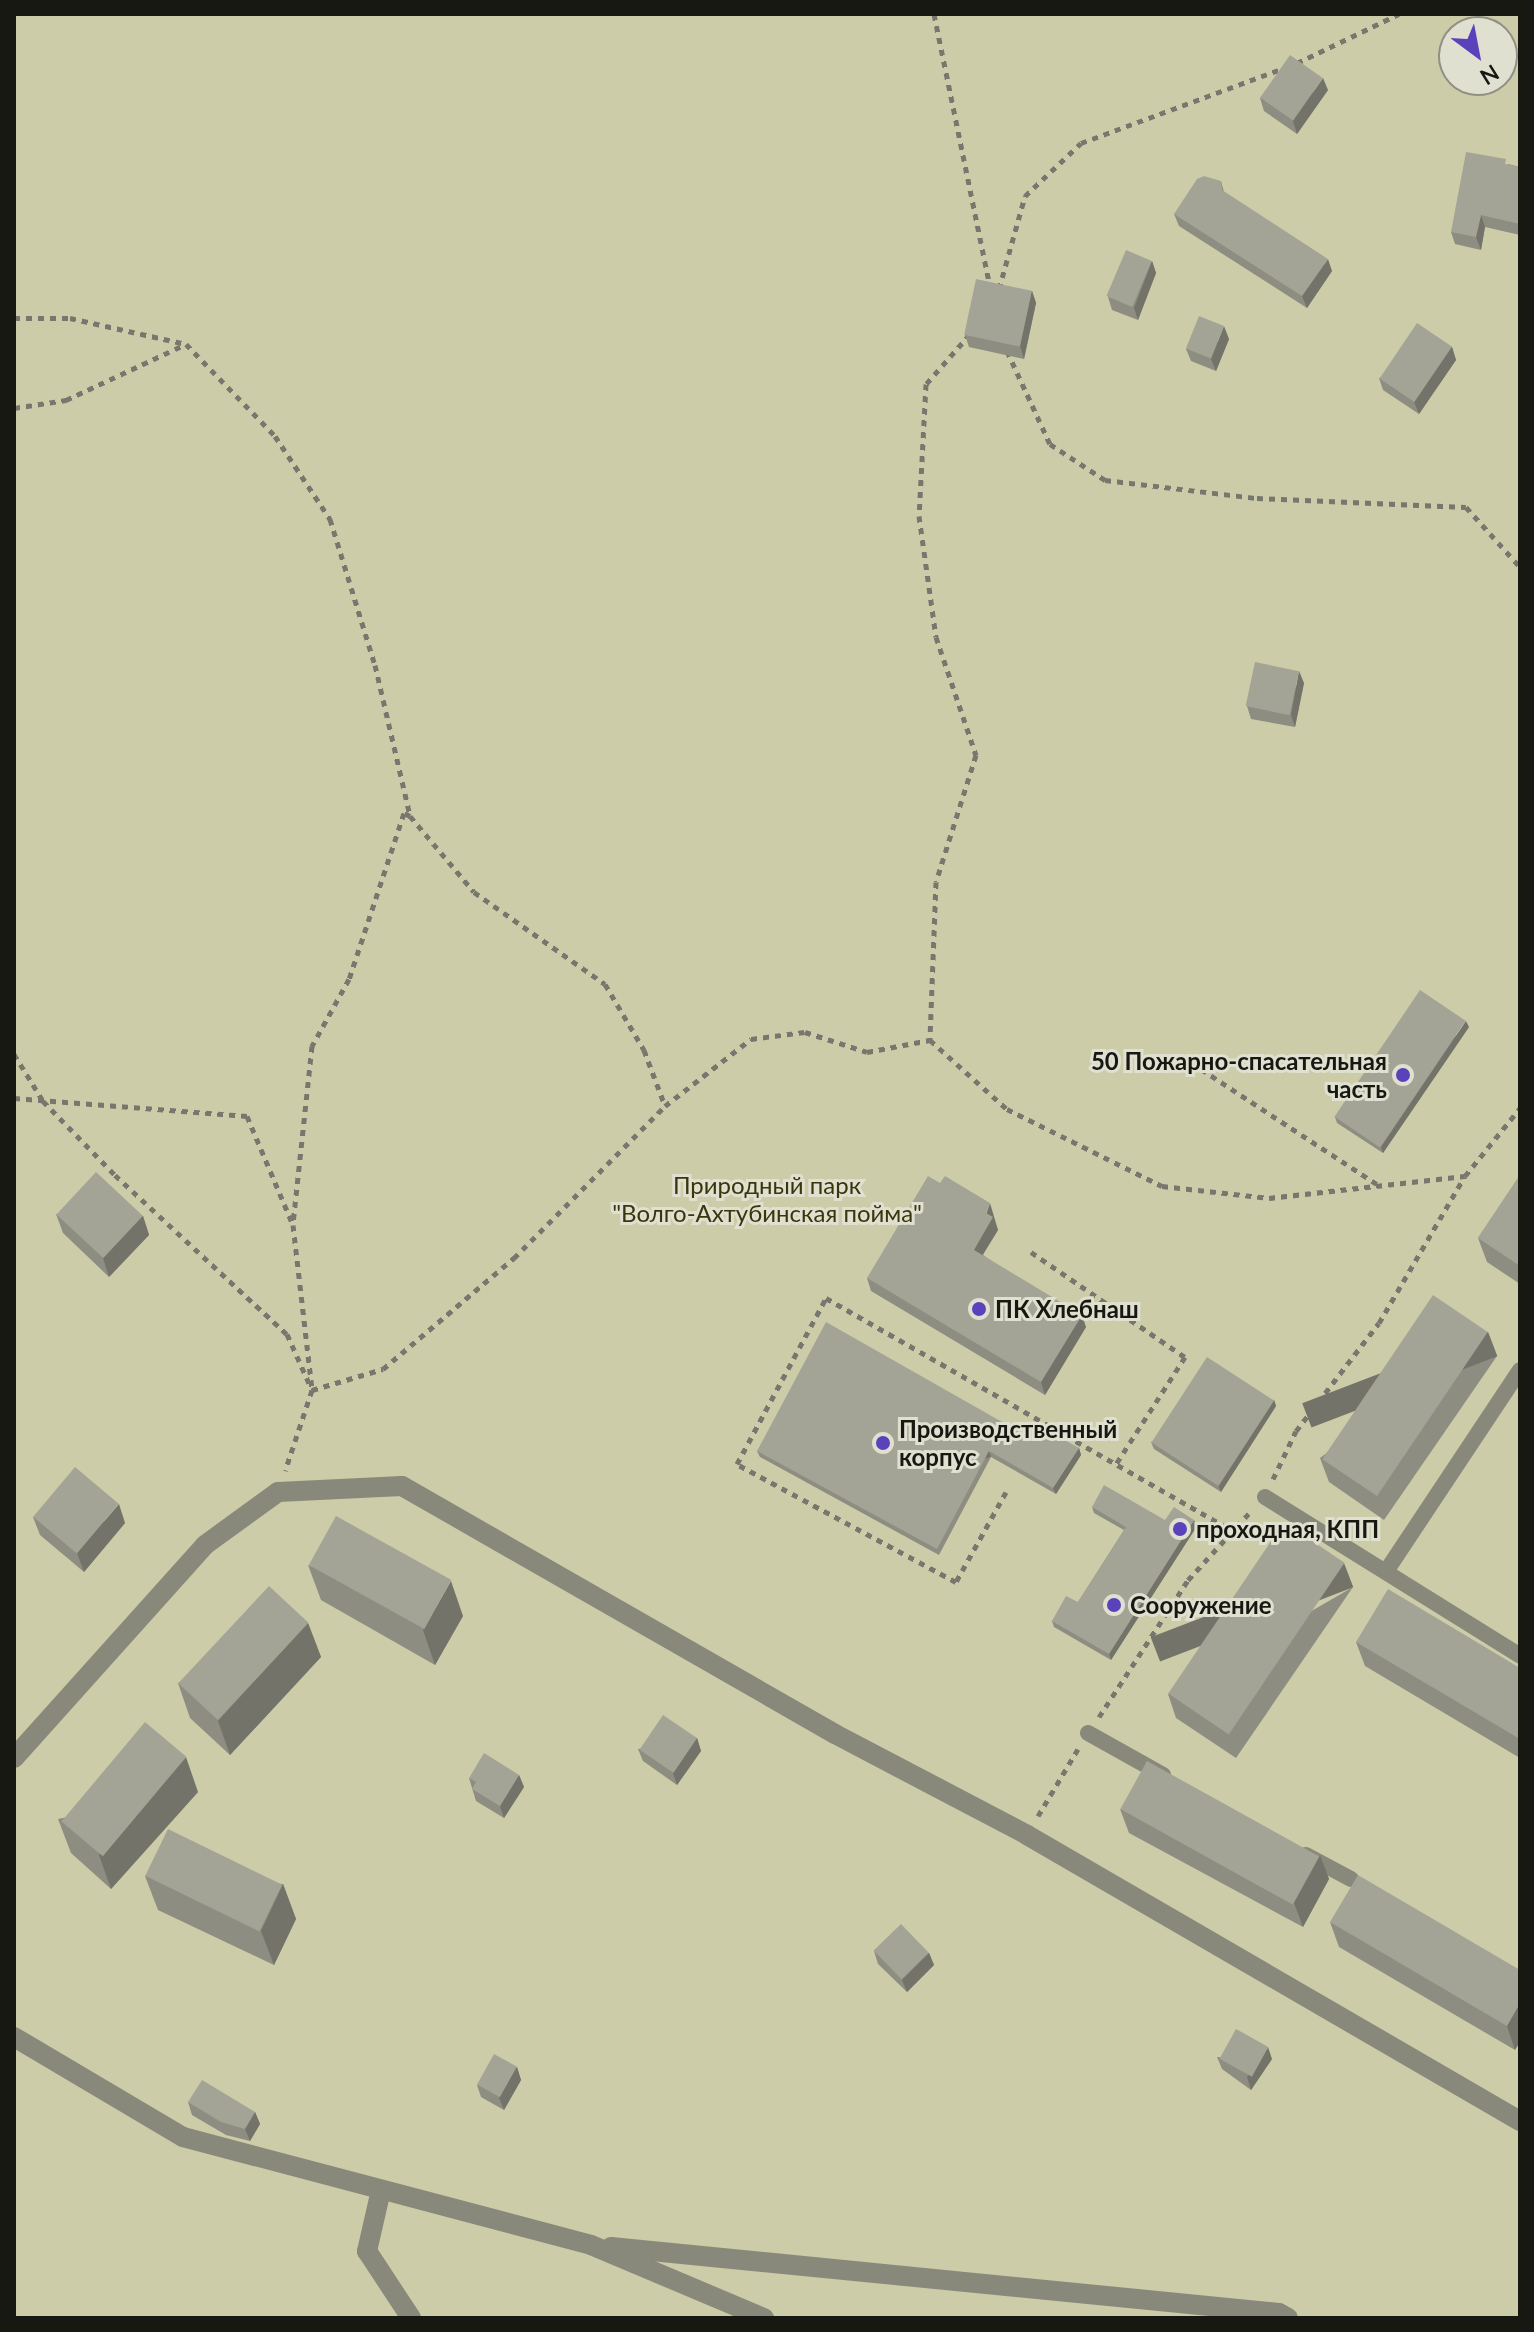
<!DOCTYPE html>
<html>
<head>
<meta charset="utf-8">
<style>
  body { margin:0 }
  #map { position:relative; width:1534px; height:2332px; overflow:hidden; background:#e0e0d1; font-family:Lato,sans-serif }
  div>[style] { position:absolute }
  .green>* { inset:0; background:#cdcca9 }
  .path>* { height:5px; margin-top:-2.5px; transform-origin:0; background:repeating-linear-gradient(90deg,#77776d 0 6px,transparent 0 12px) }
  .lane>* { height:16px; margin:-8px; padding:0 8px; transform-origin:8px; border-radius:8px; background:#89897b }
  .street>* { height:20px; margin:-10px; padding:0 10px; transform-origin:10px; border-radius:10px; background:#89897b }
  .wall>* { inset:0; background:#8d8d81 }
  .shaded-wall>* { inset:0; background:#737369; transform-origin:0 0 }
  .building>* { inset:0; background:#a4a496; transform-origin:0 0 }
  .dots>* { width:22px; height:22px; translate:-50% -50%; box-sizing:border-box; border:4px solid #e0e0d1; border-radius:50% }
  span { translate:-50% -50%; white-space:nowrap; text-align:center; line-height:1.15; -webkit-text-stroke:6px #e0e0d1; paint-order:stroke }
  .poi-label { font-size:24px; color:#181813; font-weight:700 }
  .right { translate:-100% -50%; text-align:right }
  .left { translate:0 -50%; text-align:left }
  .park-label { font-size:24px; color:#38360a }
  .frame { position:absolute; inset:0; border:16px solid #181813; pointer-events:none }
  .north { position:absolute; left:1438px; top:16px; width:80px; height:80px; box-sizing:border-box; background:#e0e0d1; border:2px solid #909085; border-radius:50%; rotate:148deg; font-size:22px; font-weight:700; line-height:32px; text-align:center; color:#181813 }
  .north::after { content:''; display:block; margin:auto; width:28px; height:36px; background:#5a42ba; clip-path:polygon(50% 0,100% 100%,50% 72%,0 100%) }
</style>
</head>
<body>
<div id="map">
  <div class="green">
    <i style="clip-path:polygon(evenodd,14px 14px,1520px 14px,1520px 2318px,14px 2318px,14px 14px,1454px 32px,1502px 32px,1502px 80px,1454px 80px,1454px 32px)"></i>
  </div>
  <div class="path">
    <i style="left:934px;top:14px;width:279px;rotate:78.4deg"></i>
    <i style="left:1297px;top:63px;width:113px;rotate:-25.7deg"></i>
    <i style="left:999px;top:289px;width:97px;rotate:-74.4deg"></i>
    <i style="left:1025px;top:196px;width:77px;rotate:-43.4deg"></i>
    <i style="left:1081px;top:143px;width:216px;rotate:-20.3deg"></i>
    <i style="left:14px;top:318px;width:56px"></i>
    <i style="left:70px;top:318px;width:119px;rotate:12.6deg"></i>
    <i style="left:186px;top:344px;width:128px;rotate:45.9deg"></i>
    <i style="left:275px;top:436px;width:100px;rotate:56.5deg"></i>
    <i style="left:330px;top:519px;width:153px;rotate:72.9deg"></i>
    <i style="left:375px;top:665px;width:155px;rotate:76.9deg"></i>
    <i style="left:410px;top:816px;width:7px;rotate:-153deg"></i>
    <i style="left:404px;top:813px;width:175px;rotate:108.3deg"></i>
    <i style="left:349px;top:979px;width:77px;rotate:118.9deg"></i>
    <i style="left:312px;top:1046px;width:180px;rotate:96.1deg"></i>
    <i style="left:970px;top:334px;width:67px;rotate:131.3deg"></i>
    <i style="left:926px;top:384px;width:132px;rotate:93deg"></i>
    <i style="left:919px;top:516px;width:122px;rotate:82deg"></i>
    <i style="left:936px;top:637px;width:125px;rotate:71.3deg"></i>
    <i style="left:976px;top:755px;width:133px;rotate:107.5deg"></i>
    <i style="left:936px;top:882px;width:158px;rotate:92.2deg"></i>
    <i style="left:930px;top:1040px;width:103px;rotate:41.9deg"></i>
    <i style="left:1007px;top:1109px;width:173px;rotate:26.4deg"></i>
    <i style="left:1162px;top:1186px;width:108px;rotate:6.4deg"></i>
    <i style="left:1269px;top:1198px;width:197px;rotate:-6.4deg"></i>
    <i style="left:1007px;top:351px;width:102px;rotate:65.2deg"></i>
    <i style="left:1050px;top:444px;width:66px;rotate:33.2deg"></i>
    <i style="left:1105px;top:480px;width:153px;rotate:6.8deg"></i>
    <i style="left:1257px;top:498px;width:209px;rotate:2.5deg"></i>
    <i style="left:1466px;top:507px;width:81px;rotate:48deg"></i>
    <i style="left:14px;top:408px;width:53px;rotate:-8.7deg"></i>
    <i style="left:66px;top:400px;width:130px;rotate:-25deg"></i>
    <i style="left:410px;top:816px;width:99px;rotate:49.9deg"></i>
    <i style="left:474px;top:892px;width:160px;rotate:35.1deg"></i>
    <i style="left:605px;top:984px;width:77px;rotate:59.4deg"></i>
    <i style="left:644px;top:1050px;width:60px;rotate:69.4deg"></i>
    <i style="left:14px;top:1054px;width:55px;rotate:58.3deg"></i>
    <i style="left:43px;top:1101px;width:103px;rotate:45.8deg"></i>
    <i style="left:115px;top:1175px;width:234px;rotate:42.8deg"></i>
    <i style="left:287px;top:1334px;width:61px;rotate:65.9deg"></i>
    <i style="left:312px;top:1390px;width:74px;rotate:-16.5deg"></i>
    <i style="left:383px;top:1369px;width:172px;rotate:-40.3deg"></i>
    <i style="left:514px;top:1258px;width:214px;rotate:-45.2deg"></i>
    <i style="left:665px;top:1106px;width:109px;rotate:-37.9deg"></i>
    <i style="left:751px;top:1039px;width:54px;rotate:-7.4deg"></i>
    <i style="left:805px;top:1032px;width:65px;rotate:17.9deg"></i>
    <i style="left:867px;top:1052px;width:64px;rotate:-10.8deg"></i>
    <i style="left:1201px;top:1069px;width:210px;rotate:33.2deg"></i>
    <i style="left:14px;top:1098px;width:234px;rotate:4.4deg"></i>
    <i style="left:247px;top:1116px;width:118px;rotate:67.1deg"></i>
    <i style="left:293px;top:1225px;width:166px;rotate:83.4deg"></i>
    <i style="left:312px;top:1390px;width:85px;rotate:108.4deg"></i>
    <i style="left:1031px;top:1252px;width:186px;rotate:34.3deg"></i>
    <i style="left:1185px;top:1357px;width:127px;rotate:122.8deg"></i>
    <i style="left:1273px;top:1479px;width:53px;rotate:-64.4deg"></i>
    <i style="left:1296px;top:1431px;width:136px;rotate:-52.5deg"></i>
    <i style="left:1379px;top:1323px;width:170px;rotate:-59.7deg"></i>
    <i style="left:1465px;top:1176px;width:87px;rotate:-51deg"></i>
    <i style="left:1006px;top:1492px;width:103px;rotate:119.1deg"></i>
    <i style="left:956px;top:1582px;width:249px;rotate:-151.7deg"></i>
    <i style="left:737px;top:1464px;width:188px;rotate:-61.8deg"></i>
    <i style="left:826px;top:1298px;width:469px;rotate:29.8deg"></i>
    <i style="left:1099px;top:1717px;width:163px;rotate:-57deg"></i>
    <i style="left:1188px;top:1580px;width:95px;rotate:-47.6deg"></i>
    <i style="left:1038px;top:1816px;width:78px;rotate:-59.2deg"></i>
  </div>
  <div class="lane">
    <i style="left:1265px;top:1497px;width:301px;rotate:31.9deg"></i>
    <i style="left:1387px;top:1570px;width:240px;rotate:-56.4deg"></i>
    <i style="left:1088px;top:1733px;width:86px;rotate:29.2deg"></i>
    <i style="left:1306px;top:1855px;width:51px;rotate:28.1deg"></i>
  </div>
  <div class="street">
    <i style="left:14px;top:1758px;width:286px;rotate:-48.1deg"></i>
    <i style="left:205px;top:1545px;width:90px;rotate:-36deg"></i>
    <i style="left:278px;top:1492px;width:124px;rotate:-2.8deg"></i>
    <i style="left:402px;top:1486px;width:499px;rotate:29.8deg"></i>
    <i style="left:835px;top:1734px;width:217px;rotate:27.7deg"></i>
    <i style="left:1027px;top:1835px;width:570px;rotate:30.12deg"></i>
    <i style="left:14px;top:2037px;width:196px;rotate:30.6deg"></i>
    <i style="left:183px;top:2137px;width:422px;rotate:14.8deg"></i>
    <i style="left:591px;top:2245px;width:188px;rotate:22.9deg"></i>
    <i style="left:381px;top:2190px;width:63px;rotate:102.9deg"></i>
    <i style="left:367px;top:2251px;width:80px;rotate:56.7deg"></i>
    <i style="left:611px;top:2247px;width:671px;rotate:5.64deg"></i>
    <i style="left:1279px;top:2313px;width:10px;rotate:29deg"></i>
  </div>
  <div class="wall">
    <i style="clip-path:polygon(1328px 90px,1297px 134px,1264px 111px,1260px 98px)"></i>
    <i style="clip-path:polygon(1508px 164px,1520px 167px,1520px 235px,1485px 227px,1481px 250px,1455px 244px,1451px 232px)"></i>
    <i style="clip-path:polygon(1221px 181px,1224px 192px,1332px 271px,1307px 308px,1179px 226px,1174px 214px)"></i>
    <i style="clip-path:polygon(1152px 261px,1156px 273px,1138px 320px,1112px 310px,1108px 297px)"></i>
    <i style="clip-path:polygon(1032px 291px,1036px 303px,1024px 359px,969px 347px,965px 335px)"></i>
    <i style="clip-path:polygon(1229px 339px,1216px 371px,1191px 361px,1186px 349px)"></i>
    <i style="clip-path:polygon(1452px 347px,1456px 360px,1419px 414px,1383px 390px,1379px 378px)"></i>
    <i style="clip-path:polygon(1304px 683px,1295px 727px,1251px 719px,1247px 706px)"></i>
    <i style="clip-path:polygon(1469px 1027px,1383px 1153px,1337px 1123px,1335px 1117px)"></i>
    <i style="clip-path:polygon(1520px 1175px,1520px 1284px,1487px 1262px,1478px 1238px)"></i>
    <i style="clip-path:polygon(56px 1214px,143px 1216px,149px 1235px,109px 1277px,63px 1233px)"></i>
    <i style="clip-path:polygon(994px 1216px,993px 1217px,998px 1230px,983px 1255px,1086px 1327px,1045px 1395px,871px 1291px,867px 1278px)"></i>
    <i style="clip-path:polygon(1488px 1332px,1497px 1356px,1384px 1520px,1329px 1482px,1320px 1458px)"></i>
    <i style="clip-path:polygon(1274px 1400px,1276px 1406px,1221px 1492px,1154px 1449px,1151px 1442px)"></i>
    <i style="clip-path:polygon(1025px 1435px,1079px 1448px,1081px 1455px,1056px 1494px,991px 1457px,939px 1555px,760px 1457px,757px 1451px)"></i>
    <i style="clip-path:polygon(1092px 1507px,1197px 1526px,1111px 1660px,1054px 1627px,1052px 1621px,1078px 1602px,1124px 1530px,1094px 1513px)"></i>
    <i style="clip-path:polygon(33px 1517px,125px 1523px,84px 1572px,40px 1535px)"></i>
    <i style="clip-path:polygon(308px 1565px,463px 1616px,435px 1665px,321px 1600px)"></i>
    <i style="clip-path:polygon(1353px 1587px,1236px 1758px,1176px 1718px,1168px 1694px)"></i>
    <i style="clip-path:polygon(308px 1623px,321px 1657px,230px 1755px,190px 1718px,178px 1683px)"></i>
    <i style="clip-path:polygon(1356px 1642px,1520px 1668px,1520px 1758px,1365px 1666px)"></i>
    <i style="clip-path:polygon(697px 1738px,701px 1751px,677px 1785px,643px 1761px,638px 1749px)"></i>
    <i style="clip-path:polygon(519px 1775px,524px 1787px,504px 1818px,476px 1801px,469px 1778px)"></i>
    <i style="clip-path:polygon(198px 1792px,111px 1889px,71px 1853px,58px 1819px)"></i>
    <i style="clip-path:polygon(1120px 1809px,1320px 1855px,1329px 1879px,1303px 1927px,1129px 1833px)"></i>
    <i style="clip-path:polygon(145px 1876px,283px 1884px,296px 1919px,274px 1965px,158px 1910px)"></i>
    <i style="clip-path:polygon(1330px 1922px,1520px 1970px,1515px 2050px,1339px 1947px)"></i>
    <i style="clip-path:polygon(874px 1951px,929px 1953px,934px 1965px,907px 1992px,878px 1964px)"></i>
    <i style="clip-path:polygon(1217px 2057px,1272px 2059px,1251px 2090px,1222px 2069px)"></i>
    <i style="clip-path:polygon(517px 2067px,521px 2080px,504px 2110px,481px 2097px,477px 2085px)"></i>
    <i style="clip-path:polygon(188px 2102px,255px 2112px,260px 2124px,250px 2141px,226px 2135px,192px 2115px)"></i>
  </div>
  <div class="shaded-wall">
    <i style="clip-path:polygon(1323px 78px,1328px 90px,1297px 134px,1293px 121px)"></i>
    <i style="clip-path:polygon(1481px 215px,1485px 227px,1481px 250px,1476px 237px)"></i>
    <i style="clip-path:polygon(1328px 259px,1332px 271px,1307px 308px,1302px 296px)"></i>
    <i style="clip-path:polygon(1152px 261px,1156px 273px,1138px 320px,1134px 308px)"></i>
    <i style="clip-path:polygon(1032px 291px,1036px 303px,1024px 359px,1020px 346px)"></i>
    <i style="clip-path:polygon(1224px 326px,1229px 339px,1216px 371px,1211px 359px)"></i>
    <i style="clip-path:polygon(1452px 347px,1456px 360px,1419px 414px,1414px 402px)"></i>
    <i style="clip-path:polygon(1299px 671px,1304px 683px,1295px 727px,1291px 715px)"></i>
    <i style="clip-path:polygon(1466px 1021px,1469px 1027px,1383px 1153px,1381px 1147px)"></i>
    <i style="clip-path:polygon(990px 1203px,998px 1230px,978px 1262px,974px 1250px)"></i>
    <i style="clip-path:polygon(143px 1216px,149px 1235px,109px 1277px,103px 1258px)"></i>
    <i style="clip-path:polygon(1082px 1315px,1086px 1327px,1045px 1395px,1041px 1382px)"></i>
    <i style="left:1488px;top:1332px;width:26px;height:199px;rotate:69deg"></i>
    <i style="clip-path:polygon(1274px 1400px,1276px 1406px,1221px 1492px,1218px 1485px)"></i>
    <i style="clip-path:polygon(1079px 1448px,1081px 1455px,1056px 1494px,1053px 1488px)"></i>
    <i style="left:989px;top:1451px;width:6px;height:111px;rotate:72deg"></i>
    <i style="clip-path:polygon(119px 1504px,125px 1523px,84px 1572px,77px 1553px)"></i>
    <i style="clip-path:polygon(1194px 1520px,1197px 1526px,1111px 1660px,1109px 1654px)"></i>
    <i style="left:1344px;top:1563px;width:26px;height:207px;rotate:69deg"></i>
    <i style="clip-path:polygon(451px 1581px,463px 1616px,435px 1665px,423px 1630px)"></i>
    <i style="clip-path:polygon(308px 1623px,321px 1657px,230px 1755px,218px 1721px)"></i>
    <i style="clip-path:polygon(697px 1738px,701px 1751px,677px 1785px,673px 1773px)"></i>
    <i style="clip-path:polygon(186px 1757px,198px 1792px,111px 1889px,99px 1855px)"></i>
    <i style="clip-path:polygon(519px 1775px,524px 1787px,504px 1818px,500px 1806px)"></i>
    <i style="clip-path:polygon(1320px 1855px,1329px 1879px,1303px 1927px,1294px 1903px)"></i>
    <i style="clip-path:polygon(283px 1884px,296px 1919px,274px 1965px,261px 1931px)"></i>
    <i style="clip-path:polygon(929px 1953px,934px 1965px,907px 1992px,902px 1980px)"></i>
    <i style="clip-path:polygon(1520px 2003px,1520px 2042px,1515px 2050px,1507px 2026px)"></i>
    <i style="clip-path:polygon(1268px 2047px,1272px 2059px,1251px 2090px,1247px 2077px)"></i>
    <i style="clip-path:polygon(517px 2067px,521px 2080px,504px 2110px,499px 2098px)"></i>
    <i style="clip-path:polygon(255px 2112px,260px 2124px,250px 2141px,245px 2129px)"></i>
  </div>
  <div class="building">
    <i style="left:1290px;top:55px;width:40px;height:52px;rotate:35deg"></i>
    <i style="clip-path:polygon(1466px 152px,1506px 159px,1505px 164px,1520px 167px,1520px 224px,1481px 215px,1476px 237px,1451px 232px)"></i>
    <i style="clip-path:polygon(1204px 176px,1221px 181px,1222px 190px,1328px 259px,1302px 296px,1174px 214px,1197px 179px)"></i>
    <i style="left:1126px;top:250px;width:28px;height:50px;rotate:23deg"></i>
    <i style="left:976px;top:279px;width:57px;height:57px;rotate:12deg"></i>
    <i style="left:1199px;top:316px;width:27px;height:35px;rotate:22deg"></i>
    <i style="left:1417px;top:323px;width:42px;height:67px;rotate:34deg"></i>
    <i style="left:1255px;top:662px;width:45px;height:45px;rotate:12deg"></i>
    <i style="left:1420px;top:990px;width:55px;height:153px;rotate:34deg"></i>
    <i style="left:96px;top:1172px;width:64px;height:58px;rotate:43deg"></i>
    <i style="clip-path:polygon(1520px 1175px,1520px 1266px,1478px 1238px)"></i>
    <i style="clip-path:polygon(928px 1176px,940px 1183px,945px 1176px,990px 1203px,986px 1213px,993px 1217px,974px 1250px,1082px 1315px,1041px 1382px,867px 1278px)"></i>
    <i style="left:1433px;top:1295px;width:66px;height:198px;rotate:34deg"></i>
    <i style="clip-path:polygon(826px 1322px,1025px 1435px,1034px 1423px,1079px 1448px,1053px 1488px,989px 1451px,937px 1549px,757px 1451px)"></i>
    <i style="left:1207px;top:1357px;width:80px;height:102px;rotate:33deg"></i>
    <i style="left:75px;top:1467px;width:57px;height:65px;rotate:40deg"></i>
    <i style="clip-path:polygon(1104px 1485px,1165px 1520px,1174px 1507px,1194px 1520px,1109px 1654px,1052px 1621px,1066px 1596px,1078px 1602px,1126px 1527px,1092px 1507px)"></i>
    <i style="left:336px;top:1516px;width:132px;height:56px;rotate:29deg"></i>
    <i style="left:1284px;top:1522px;width:73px;height:207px;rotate:34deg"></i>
    <i style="left:269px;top:1586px;width:54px;height:133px;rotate:43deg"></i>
    <i style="clip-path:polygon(1388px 1589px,1520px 1668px,1520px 1739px,1356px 1642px)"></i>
    <i style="left:663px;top:1715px;width:41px;height:42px;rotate:34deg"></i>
    <i style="left:145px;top:1722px;width:54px;height:130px;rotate:40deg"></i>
    <i style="clip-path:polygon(484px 1753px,519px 1775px,500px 1806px,472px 1789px,476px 1782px,469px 1778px)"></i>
    <i style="left:1147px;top:1761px;width:197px;height:55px;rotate:29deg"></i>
    <i style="left:168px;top:1829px;width:127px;height:52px;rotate:26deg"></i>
    <i style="clip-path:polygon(1358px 1875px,1520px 1970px,1520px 2003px,1507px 2026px,1330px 1922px)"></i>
    <i style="left:901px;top:1924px;width:40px;height:38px;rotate:46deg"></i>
    <i style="left:1236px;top:2029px;width:37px;height:34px;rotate:29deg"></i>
    <i style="left:494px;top:2054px;width:26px;height:35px;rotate:29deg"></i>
    <i style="clip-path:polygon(202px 2080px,255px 2112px,245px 2129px,221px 2122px,188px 2102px)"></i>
  </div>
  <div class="dots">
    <i style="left:1403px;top:1075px;background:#5a42ba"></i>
    <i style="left:979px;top:1309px;background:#5a42ba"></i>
    <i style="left:883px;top:1443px;background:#5a42ba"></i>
    <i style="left:1180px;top:1529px;background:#5a42ba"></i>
    <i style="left:1114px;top:1605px;background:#5a42ba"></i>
  </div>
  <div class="poi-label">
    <span class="right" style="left:1387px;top:1075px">50 Пожарно-спасательная<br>часть</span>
    <span class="left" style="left:995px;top:1309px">ПК Хлебнаш</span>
    <span class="left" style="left:899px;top:1443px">Производственный<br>корпус</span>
    <span class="left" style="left:1196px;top:1529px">проходная, КПП</span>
    <span class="left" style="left:1130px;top:1605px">Сооружение</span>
  </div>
  <div class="park-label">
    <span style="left:767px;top:1199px">Природный парк<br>"Волго-Ахтубинская пойма"</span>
  </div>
  <div class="frame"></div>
  <div class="north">N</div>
</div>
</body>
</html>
